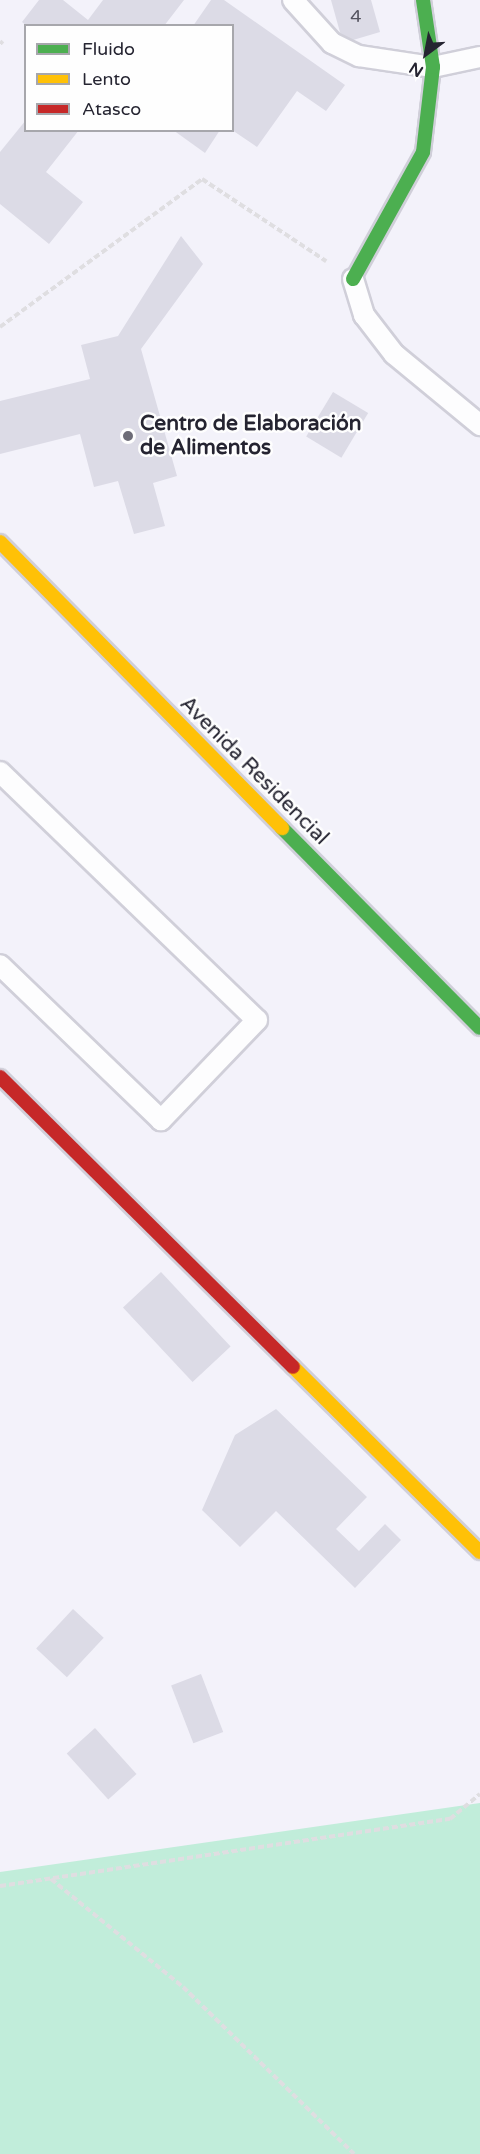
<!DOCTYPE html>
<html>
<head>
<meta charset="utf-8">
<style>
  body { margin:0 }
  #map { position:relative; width:480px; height:2154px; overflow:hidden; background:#f3f2fa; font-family:"Varela Round",sans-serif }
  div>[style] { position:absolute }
  .green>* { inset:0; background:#c1edda }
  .building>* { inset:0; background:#dcdbe6; transform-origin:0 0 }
  .path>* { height:4px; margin-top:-2px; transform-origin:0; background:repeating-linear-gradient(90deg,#dfdee1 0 6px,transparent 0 9px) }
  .roads { filter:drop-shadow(2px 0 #d0cfd9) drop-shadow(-2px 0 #d0cfd9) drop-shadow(0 2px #d0cfd9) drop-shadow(0 -2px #d0cfd9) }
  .lane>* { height:20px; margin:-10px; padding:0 10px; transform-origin:10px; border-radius:10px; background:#fdfdfe }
  .fast>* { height:14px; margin:-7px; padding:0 7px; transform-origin:7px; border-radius:7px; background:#4caf50 }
  .slow>* { height:14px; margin:-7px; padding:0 7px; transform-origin:7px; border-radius:7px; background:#ffc107 }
  .jam>* { height:14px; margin:-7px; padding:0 7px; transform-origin:7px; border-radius:7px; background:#c62828 }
  .dots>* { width:16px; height:16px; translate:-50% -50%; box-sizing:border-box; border:3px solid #fefefe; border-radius:50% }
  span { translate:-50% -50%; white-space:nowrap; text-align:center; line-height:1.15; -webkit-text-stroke:5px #fefefe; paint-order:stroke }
  .number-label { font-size:18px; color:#54535f }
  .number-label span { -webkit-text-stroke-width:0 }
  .poi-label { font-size:21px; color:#252431; font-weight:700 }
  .left { translate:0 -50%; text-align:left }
  .street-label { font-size:21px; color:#252431 }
  .legend { position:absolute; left:24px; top:24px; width:210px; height:108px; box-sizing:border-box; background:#fefefe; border:2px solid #a7a7ac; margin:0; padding:8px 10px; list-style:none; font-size:18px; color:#252431 }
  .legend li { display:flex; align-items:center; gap:12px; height:30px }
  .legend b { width:30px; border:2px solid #a7a7ac }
  .north { position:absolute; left:396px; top:24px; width:60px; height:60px; -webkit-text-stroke:4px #fefefe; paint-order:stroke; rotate:212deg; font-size:16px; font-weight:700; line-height:24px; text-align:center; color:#252431 }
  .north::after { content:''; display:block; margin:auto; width:21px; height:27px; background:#252431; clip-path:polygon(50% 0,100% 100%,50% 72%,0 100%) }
</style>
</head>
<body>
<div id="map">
  <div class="green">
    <i style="clip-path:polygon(480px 1803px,480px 2154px,0 2154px,0 1872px)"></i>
  </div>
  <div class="building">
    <i style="clip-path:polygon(39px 0,63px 0,88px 20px,103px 0,184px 0,164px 26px,27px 26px,22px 22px)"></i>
    <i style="clip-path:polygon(211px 0,224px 0,345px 85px,326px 111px,297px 91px,257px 147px,232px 130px,232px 26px,193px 26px)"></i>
    <i style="clip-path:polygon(331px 0,371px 0,380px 32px,343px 43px)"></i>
    <i style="clip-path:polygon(26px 120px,26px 130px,79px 130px,46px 172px,83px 202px,49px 244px,0 204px,0 152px)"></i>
    <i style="clip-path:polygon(173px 130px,220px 130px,205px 153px)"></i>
    <i style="clip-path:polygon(181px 236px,203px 264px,141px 349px,177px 476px,153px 483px,165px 526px,134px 534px,118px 481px,94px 487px,80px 434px,0 454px,0 401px,90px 379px,81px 345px,118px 336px)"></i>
    <i style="left:333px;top:392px;width:41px;height:52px;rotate:31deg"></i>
    <i style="left:161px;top:1272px;width:102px;height:52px;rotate:47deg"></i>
    <i style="clip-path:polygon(276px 1409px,367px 1497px,336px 1529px,359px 1551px,385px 1524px,401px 1540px,355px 1588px,276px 1511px,240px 1547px,202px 1510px,235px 1435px)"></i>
    <i style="left:73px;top:1609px;width:42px;height:54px;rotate:43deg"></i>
    <i style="left:201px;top:1674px;width:62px;height:32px;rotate:69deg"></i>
    <i style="left:95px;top:1728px;width:62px;height:38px;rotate:48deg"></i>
  </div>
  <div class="path">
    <i style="left:0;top:44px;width:4px;rotate:-45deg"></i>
    <i style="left:0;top:327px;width:250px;rotate:-36.2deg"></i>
    <i style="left:202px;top:179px;width:149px;rotate:33.5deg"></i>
    <i style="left:51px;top:1879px;width:171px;rotate:39.3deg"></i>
    <i style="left:183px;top:1987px;width:239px;rotate:44.3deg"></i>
    <i style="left:0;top:1886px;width:455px;rotate:-8.5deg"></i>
    <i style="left:450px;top:1819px;width:39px;rotate:-40deg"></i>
  </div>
  <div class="roads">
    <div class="lane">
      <i style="left:293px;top:0;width:58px;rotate:47.8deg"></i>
      <i style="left:332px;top:43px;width:30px;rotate:26deg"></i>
      <i style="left:359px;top:56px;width:75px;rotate:8.5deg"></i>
      <i style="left:433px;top:67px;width:48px;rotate:-12deg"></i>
      <i style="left:353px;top:279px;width:38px;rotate:73deg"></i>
      <i style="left:364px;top:315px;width:49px;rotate:52.4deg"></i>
      <i style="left:394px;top:354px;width:112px;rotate:39.5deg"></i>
      <i style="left:0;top:772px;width:357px;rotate:44deg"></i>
      <i style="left:257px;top:1020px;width:139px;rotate:133.8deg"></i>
      <i style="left:161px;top:1120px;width:223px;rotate:-136.1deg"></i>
    </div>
    <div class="fast">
      <i style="left:353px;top:279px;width:145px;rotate:-61.1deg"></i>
      <i style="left:423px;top:152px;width:86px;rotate:-83.3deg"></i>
      <i style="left:433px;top:67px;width:68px;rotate:-98.5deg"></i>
      <i style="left:282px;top:828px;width:281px;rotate:45.3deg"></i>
    </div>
    <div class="slow">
      <i style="left:0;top:542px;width:402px;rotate:45.4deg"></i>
      <i style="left:293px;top:1367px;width:263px;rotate:44.7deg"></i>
    </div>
    <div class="jam">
      <i style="left:0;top:1077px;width:412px;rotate:44.7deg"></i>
    </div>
  </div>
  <div class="dots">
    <i style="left:128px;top:436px;background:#6d6c77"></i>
  </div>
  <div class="number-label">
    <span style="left:356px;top:16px">4</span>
  </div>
  <div class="poi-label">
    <span class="left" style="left:140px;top:436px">Centro de Elaboración<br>de Alimentos</span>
  </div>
  <div class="street-label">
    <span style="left:254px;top:771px;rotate:45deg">Avenida Residencial</span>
  </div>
  <ul class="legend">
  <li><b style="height:8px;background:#4caf50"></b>Fluido</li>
  <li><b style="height:8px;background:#ffc107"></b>Lento</li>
  <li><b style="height:8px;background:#c62828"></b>Atasco</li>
  </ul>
  <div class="north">N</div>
</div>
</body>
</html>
